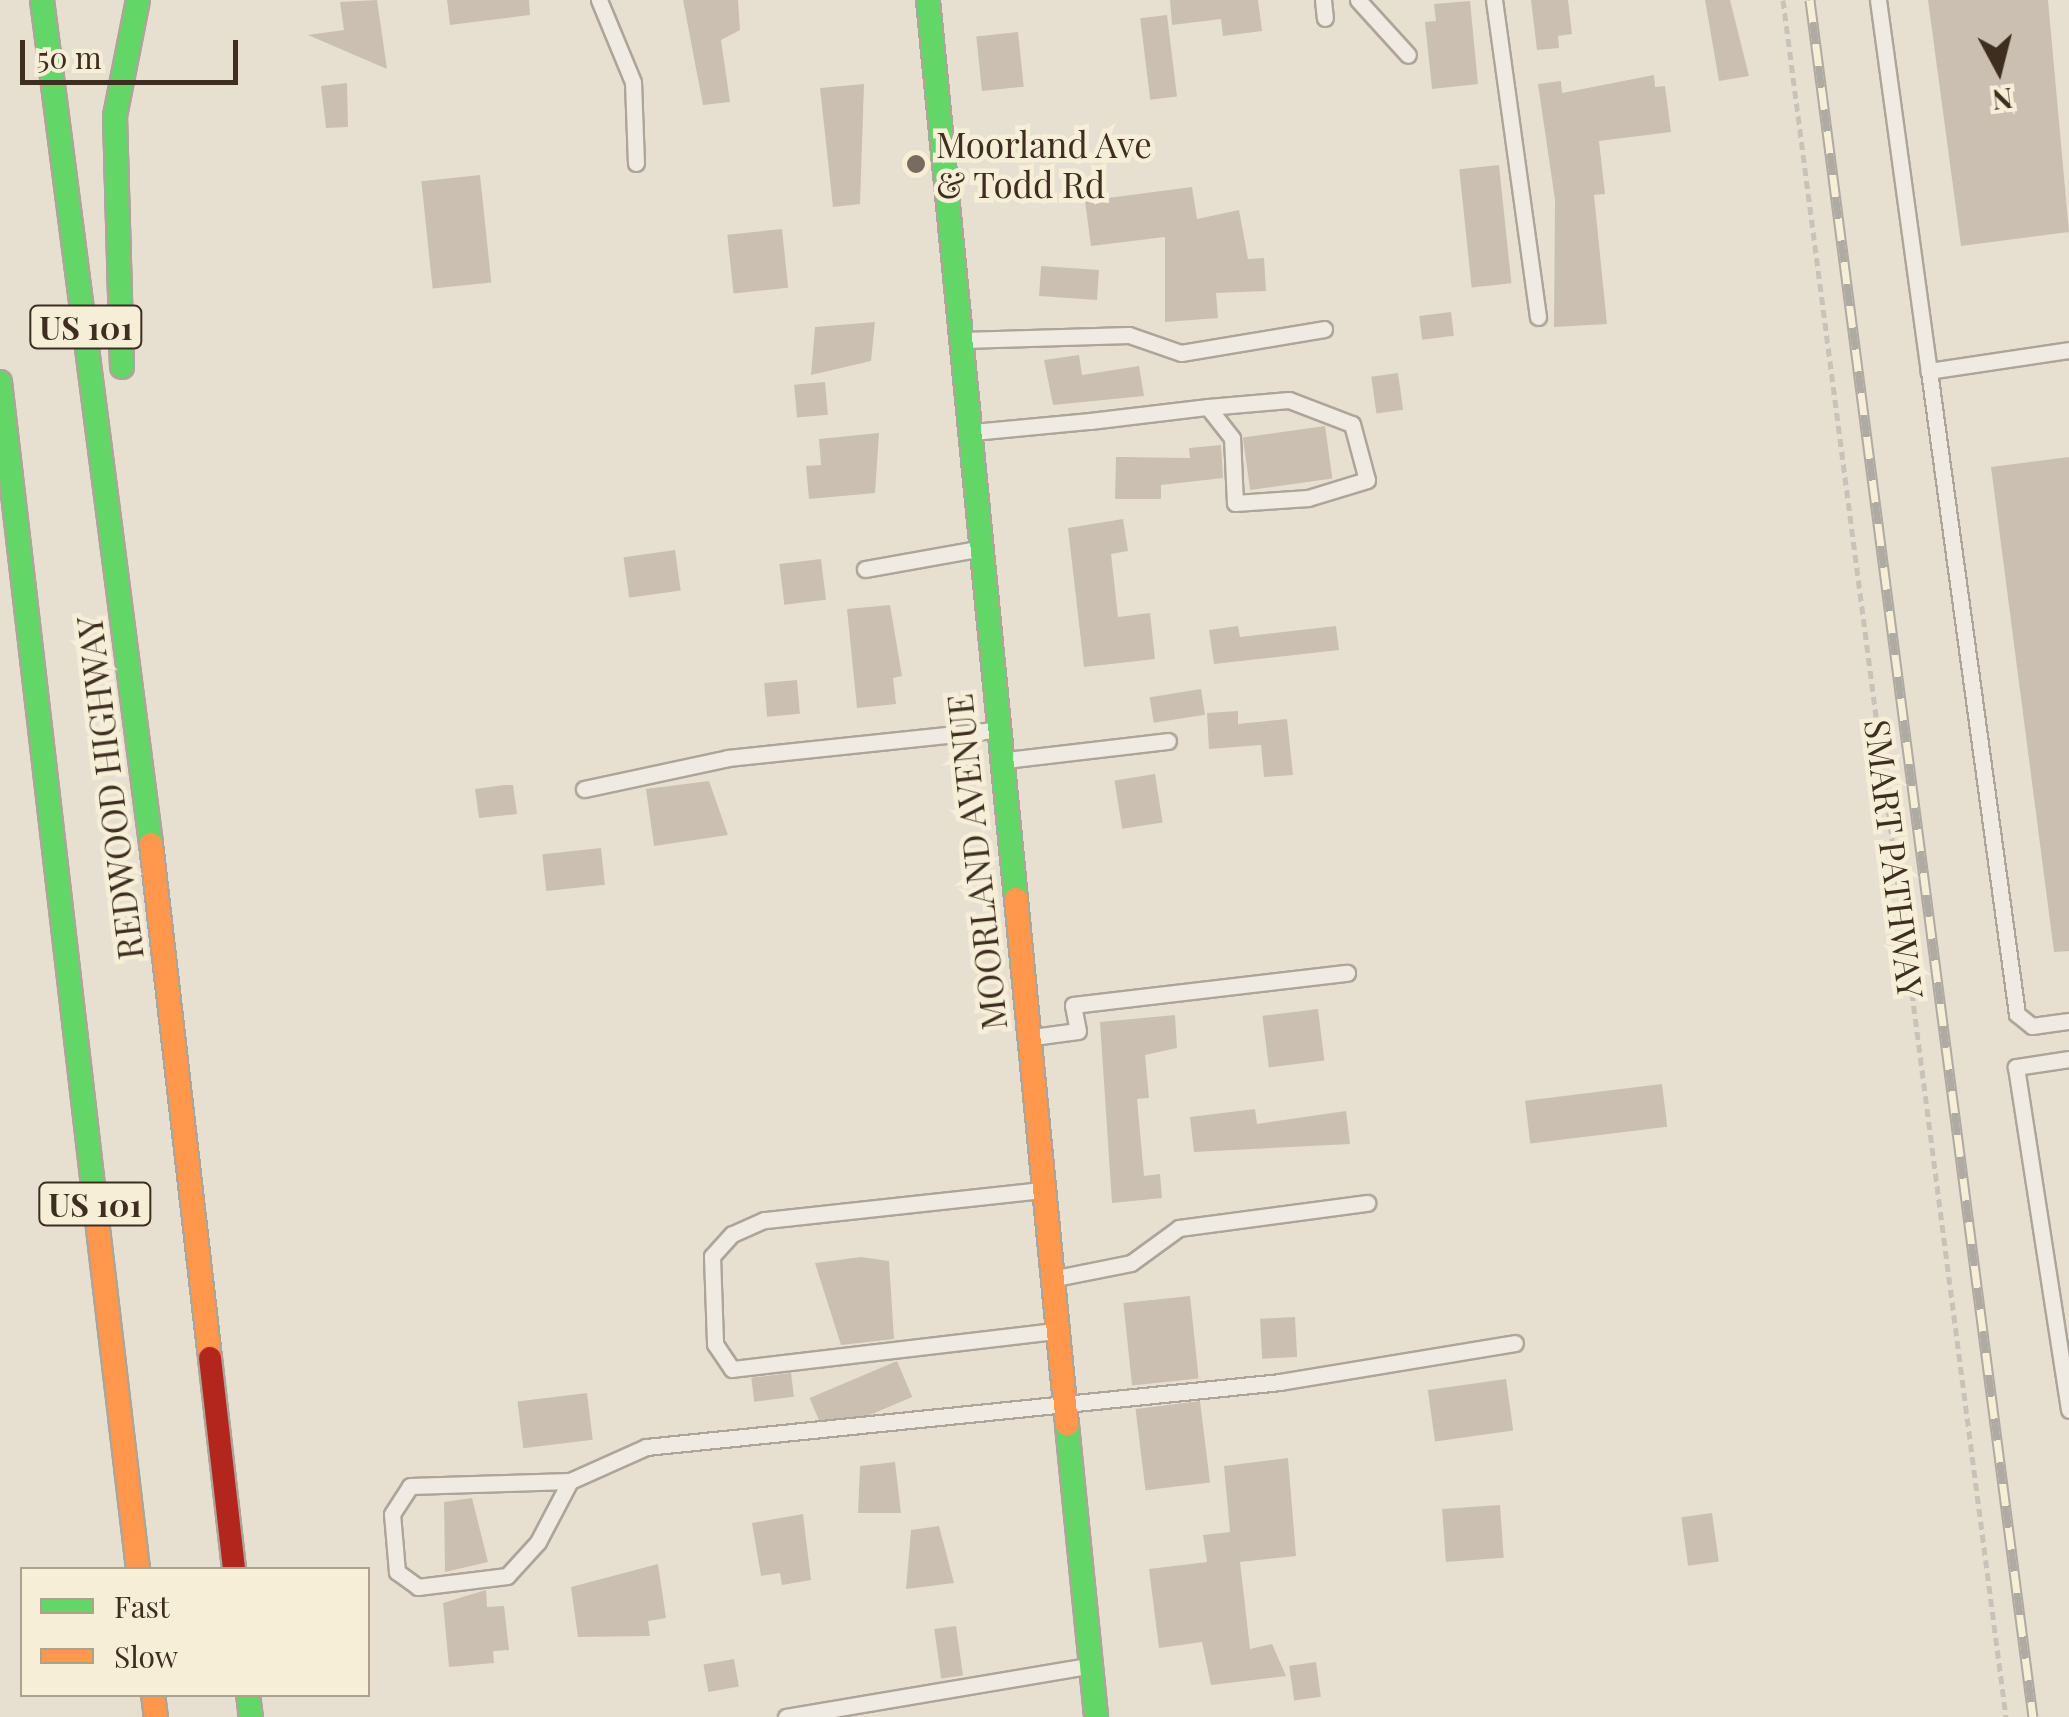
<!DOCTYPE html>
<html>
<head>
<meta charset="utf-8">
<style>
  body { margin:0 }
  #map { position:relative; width:2069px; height:1717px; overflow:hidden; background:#e7e0d1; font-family:"Playfair Display",serif }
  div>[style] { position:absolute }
  .building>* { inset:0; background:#cbbfb2; transform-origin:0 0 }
  .path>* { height:5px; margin-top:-2.5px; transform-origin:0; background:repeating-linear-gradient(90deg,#c8c2b9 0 8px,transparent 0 13px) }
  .roads { filter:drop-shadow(2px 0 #ada599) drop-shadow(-2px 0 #ada599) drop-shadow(0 2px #ada599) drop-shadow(0 -2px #ada599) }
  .lane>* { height:15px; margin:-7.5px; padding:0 7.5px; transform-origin:7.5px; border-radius:7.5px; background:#efebe3 }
  .fast>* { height:22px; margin:-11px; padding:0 11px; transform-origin:11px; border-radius:11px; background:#63d668 }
  .slow>* { height:22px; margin:-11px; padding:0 11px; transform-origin:11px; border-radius:11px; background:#ff974d }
  .jam>* { height:22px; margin:-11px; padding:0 11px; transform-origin:11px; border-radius:11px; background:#b3261e }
  .rail>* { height:11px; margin-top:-5.5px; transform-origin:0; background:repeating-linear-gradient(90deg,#f7eed8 0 22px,#afaaa2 0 44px); box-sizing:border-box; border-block:2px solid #afaaa2 }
  .dots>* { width:28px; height:28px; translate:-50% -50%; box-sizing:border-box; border:5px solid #f7eed8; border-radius:50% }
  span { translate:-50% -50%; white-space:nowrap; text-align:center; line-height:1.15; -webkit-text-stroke:9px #f7eed8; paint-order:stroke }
  .shield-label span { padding:2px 8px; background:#f7eed8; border:2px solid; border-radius:8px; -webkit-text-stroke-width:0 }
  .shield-label { font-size:32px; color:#3d2e20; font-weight:700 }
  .poi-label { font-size:35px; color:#3d2e20 }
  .left { translate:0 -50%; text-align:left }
  .street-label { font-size:35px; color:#3d2e20 }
  .legend { position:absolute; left:20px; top:1567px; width:350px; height:130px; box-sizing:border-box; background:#f7eed8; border:2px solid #ada18e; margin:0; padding:12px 18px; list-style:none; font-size:30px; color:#3d2e20 }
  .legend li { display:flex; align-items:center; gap:20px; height:50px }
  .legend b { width:50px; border:2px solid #ada18e }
  .north { position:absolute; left:1949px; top:20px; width:100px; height:100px; -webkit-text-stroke:8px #f7eed8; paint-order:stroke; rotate:173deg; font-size:28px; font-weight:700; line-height:40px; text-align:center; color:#3d2e20 }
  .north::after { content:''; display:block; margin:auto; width:35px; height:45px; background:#3d2e20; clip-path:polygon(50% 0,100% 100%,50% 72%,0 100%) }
  .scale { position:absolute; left:20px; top:40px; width:218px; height:45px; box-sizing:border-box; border:5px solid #3d2e20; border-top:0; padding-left:12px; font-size:30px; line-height:35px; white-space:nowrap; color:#3d2e20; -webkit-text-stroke:8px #f7eed8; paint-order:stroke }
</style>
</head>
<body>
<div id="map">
  <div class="building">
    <i style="clip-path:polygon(377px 0,387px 69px,308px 35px,344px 30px,340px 2px)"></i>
    <i style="clip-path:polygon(447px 0,529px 0,530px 15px,450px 25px)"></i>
    <i style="clip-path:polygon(683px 0,738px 0,740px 30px,721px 40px,730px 102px,703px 105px)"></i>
    <i style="clip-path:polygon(1170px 0,1258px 0,1262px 31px,1223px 36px,1221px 19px,1172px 25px)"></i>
    <i style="clip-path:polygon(1531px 0,1568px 0,1572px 34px,1558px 36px,1559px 48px,1537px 50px)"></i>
    <i style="clip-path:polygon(1705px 0,1730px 0,1749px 76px,1719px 81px)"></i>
    <i style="clip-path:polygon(1928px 0,2048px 0,2069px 232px,1961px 246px)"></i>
    <i style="clip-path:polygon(1470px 1px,1478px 84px,1432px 89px,1425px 22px,1436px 21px,1434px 4px)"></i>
    <i style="left:1167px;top:15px;width:82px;height:27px;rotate:83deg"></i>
    <i style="left:1018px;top:32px;width:55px;height:42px;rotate:84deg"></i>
    <i style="clip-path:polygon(1654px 75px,1655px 87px,1665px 86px,1671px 132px,1599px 141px,1605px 194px,1594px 195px,1607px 324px,1554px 327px,1555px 200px,1538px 84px,1561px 81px,1562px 93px)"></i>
    <i style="clip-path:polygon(347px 83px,348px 127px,326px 128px,321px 86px)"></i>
    <i style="clip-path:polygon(864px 84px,860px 204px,833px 207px,820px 88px)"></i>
    <i style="left:1499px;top:165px;width:119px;height:40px;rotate:84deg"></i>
    <i style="left:480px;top:175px;width:108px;height:59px;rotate:84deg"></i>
    <i style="clip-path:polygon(1192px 187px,1197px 219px,1239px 210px,1248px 259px,1264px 258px,1266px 291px,1216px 293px,1218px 318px,1165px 322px,1165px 237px,1091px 246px,1085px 201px)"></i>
    <i style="left:782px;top:229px;width:59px;height:55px;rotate:84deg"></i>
    <i style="left:1099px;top:270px;width:30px;height:58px;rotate:94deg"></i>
    <i style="left:1451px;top:312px;width:24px;height:32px;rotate:83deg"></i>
    <i style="clip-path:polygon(875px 322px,871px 361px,811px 375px,815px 327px)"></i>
    <i style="clip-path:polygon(1079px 355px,1082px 375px,1139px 366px,1144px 396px,1053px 405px,1044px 360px)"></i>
    <i style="left:1398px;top:373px;width:37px;height:27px;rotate:82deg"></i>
    <i style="left:825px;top:382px;width:33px;height:31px;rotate:85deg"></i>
    <i style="left:1325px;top:426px;width:53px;height:83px;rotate:82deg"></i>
    <i style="clip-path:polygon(879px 433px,875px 493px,809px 499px,806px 466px,821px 465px,819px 439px)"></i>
    <i style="clip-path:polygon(1221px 445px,1223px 478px,1161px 485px,1161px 499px,1115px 499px,1116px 457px,1190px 458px,1189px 448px)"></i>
    <i style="clip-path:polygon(2069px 457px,2069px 951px,2054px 952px,1991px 467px)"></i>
    <i style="clip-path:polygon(1123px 519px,1128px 551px,1111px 554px,1118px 617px,1150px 613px,1155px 659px,1084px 667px,1068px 528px)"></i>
    <i style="left:675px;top:550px;width:41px;height:52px;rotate:82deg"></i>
    <i style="left:821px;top:559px;width:41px;height:42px;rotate:83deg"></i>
    <i style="clip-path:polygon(890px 605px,902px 676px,893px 678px,896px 704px,857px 708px,847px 609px)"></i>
    <i style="clip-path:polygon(1238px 626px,1240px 637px,1336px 626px,1339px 650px,1214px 664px,1209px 630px)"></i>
    <i style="left:797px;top:680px;width:34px;height:33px;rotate:85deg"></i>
    <i style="left:1201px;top:689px;width:26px;height:52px;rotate:81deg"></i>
    <i style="clip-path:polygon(1238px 711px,1238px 724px,1287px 719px,1293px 775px,1264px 777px,1261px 745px,1209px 749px,1207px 713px)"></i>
    <i style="left:1155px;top:774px;width:49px;height:41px;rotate:81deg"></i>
    <i style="clip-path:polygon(709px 781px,728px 835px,654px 846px,646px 789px)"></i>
    <i style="clip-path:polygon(505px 785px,513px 785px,517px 814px,479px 818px,475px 789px)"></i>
    <i style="left:601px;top:848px;width:37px;height:59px;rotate:84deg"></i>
    <i style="left:1318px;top:1009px;width:52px;height:56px;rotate:83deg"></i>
    <i style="clip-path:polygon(1175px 1015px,1177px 1048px,1145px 1055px,1149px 1098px,1137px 1099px,1144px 1176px,1160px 1174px,1162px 1198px,1112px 1203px,1100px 1022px)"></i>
    <i style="left:1662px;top:1084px;width:43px;height:138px;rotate:83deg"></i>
    <i style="clip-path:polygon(1255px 1109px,1257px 1124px,1346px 1111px,1350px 1144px,1194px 1152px,1190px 1117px)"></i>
    <i style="clip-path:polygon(861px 1257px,889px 1261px,894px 1339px,841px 1345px,815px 1263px)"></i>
    <i style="left:1190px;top:1296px;width:83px;height:67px;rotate:84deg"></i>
    <i style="left:1295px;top:1317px;width:40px;height:35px;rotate:87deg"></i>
    <i style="left:897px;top:1361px;width:39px;height:95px;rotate:67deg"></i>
    <i style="left:791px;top:1373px;width:24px;height:40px;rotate:83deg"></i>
    <i style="left:1506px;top:1379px;width:52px;height:79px;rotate:82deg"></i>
    <i style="left:587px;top:1393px;width:47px;height:70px;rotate:83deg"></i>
    <i style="left:1200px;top:1401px;width:82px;height:65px;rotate:83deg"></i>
    <i style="clip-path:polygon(1288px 1458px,1296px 1556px,1240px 1562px,1250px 1649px,1272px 1644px,1286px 1676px,1211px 1685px,1202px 1642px,1159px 1648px,1149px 1569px,1207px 1562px,1203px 1535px,1230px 1532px,1224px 1466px)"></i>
    <i style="clip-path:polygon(895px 1462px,901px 1513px,858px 1513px,860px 1466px)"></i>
    <i style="clip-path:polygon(472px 1498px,488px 1562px,445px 1572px,444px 1502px)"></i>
    <i style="left:1500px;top:1505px;width:53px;height:58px;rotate:86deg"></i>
    <i style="left:1712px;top:1513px;width:49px;height:31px;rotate:82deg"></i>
    <i style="clip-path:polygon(803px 1514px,811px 1580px,782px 1585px,780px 1573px,761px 1576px,752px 1523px)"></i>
    <i style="clip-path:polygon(939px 1526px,954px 1583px,906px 1589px,911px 1530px)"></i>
    <i style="clip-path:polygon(658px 1564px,666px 1618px,648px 1621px,650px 1636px,578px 1637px,571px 1587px)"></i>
    <i style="clip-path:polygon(486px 1590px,487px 1607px,504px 1606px,509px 1650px,493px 1651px,494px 1663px,449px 1667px,443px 1603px)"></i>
    <i style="left:956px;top:1626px;width:50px;height:22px;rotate:82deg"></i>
    <i style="left:734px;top:1659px;width:28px;height:31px;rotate:80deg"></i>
    <i style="left:1316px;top:1662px;width:35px;height:27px;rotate:82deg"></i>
  </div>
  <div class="path">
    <i style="left:1783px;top:0;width:1731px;rotate:82.6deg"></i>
  </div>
  <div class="roads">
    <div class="lane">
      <i style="left:599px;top:0;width:89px;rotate:67.5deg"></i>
      <i style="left:633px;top:82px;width:81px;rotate:87.9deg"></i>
      <i style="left:1323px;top:0;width:18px;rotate:84deg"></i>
      <i style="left:1358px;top:0;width:74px;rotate:47.7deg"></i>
      <i style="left:1494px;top:0;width:320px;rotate:82.1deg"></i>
      <i style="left:1878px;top:0;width:374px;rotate:82.2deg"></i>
      <i style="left:963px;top:340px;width:166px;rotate:-1.7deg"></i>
      <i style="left:1129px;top:335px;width:55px;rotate:19.1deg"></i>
      <i style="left:1181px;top:353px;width:145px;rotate:-9.5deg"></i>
      <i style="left:2069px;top:350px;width:142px;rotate:171.5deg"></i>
      <i style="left:1929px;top:371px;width:649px;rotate:82.21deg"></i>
      <i style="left:2017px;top:1014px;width:19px;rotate:39deg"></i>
      <i style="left:2032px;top:1026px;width:37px;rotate:-8deg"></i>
      <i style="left:973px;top:432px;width:118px;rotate:-5.4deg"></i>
      <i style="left:1090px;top:421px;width:119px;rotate:-6.8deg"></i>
      <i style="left:1208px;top:407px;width:81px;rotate:-4.9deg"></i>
      <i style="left:1289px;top:400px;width:67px;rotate:20.9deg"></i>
      <i style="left:1352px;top:424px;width:58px;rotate:75deg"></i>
      <i style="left:1367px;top:480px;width:62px;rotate:163deg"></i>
      <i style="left:1308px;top:498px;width:73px;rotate:176.1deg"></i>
      <i style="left:1235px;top:503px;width:65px;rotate:-92.6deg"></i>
      <i style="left:1232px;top:438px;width:39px;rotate:-128deg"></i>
      <i style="left:865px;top:569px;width:114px;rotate:-10.1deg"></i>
      <i style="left:1006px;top:760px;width:163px;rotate:-6.7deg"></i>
      <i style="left:584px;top:789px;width:147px;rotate:-12.1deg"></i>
      <i style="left:728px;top:758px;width:267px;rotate:-6deg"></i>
      <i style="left:1033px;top:1037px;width:45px;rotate:-7.6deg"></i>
      <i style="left:1078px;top:1031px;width:26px;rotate:-101deg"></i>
      <i style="left:1073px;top:1005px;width:276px;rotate:-6.7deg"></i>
      <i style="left:2069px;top:1059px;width:54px;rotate:171.4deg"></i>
      <i style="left:2016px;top:1067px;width:347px;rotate:81.2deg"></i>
      <i style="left:1042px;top:1190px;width:280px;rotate:173.8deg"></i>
      <i style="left:764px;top:1220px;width:35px;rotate:156deg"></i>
      <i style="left:732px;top:1234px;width:30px;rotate:132deg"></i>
      <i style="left:712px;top:1256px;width:88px;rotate:88deg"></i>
      <i style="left:715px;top:1344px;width:30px;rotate:56deg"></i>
      <i style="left:732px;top:1369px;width:324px;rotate:-6.7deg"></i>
      <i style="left:1056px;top:1278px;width:76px;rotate:-11.3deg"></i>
      <i style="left:1131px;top:1263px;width:59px;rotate:-36.1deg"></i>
      <i style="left:1179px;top:1228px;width:190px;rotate:-7.6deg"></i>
      <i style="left:570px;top:1481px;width:69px;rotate:117.7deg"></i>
      <i style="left:538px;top:1542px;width:46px;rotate:132.4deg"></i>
      <i style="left:507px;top:1576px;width:90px;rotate:173deg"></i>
      <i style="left:418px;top:1587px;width:26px;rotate:-144deg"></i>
      <i style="left:397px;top:1572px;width:58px;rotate:-94.9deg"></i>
      <i style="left:392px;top:1514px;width:33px;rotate:-57deg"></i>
      <i style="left:410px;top:1486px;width:160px;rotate:-1.8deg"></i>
      <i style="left:570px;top:1481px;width:83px;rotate:-24.1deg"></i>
      <i style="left:646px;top:1447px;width:637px;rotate:-5.85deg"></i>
      <i style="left:1280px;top:1382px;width:238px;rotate:-9.4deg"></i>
      <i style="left:786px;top:1717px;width:305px;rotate:-9.6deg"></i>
    </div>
    <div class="fast">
      <i style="left:42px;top:0;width:851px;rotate:82.64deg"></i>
      <i style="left:928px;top:0;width:903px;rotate:84.41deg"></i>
      <i style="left:122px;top:367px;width:251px;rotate:-91.6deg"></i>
      <i style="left:115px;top:116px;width:118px;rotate:-78.8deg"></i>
      <i style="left:0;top:382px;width:844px;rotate:83.4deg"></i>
      <i style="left:1067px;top:1425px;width:293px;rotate:84.3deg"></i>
      <i style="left:248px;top:1694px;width:23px;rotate:83deg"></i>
    </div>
    <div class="slow">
      <i style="left:151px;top:844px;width:517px;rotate:83.45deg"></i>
      <i style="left:1016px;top:899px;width:528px;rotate:84.46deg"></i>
      <i style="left:97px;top:1220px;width:352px;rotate:83.3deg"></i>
      <i style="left:153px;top:1694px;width:23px;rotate:83deg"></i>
    </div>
    <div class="jam">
      <i style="left:210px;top:1358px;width:213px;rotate:83.5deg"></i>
    </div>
  </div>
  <div class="rail">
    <i style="left:1810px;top:0;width:1731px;rotate:82.6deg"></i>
  </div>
  <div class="dots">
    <i style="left:916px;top:164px;background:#786c5e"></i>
  </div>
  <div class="shield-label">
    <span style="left:86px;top:327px">US 101</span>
    <span style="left:95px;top:1204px">US 101</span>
  </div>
  <div class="poi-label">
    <span class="left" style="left:936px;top:164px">Moorland Ave<br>&amp; Todd Rd</span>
  </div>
  <div class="street-label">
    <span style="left:109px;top:788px;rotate:-97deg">REDWOOD HIGHWAY</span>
    <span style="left:1895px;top:859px;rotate:83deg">SMART PATHWAY</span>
    <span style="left:976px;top:862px;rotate:-96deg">MOORLAND AVENUE</span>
  </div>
  <ul class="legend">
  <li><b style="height:12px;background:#63d668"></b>Fast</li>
  <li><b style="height:12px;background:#ff974d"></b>Slow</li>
  </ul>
  <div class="north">N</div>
  <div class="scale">50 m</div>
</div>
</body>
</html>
